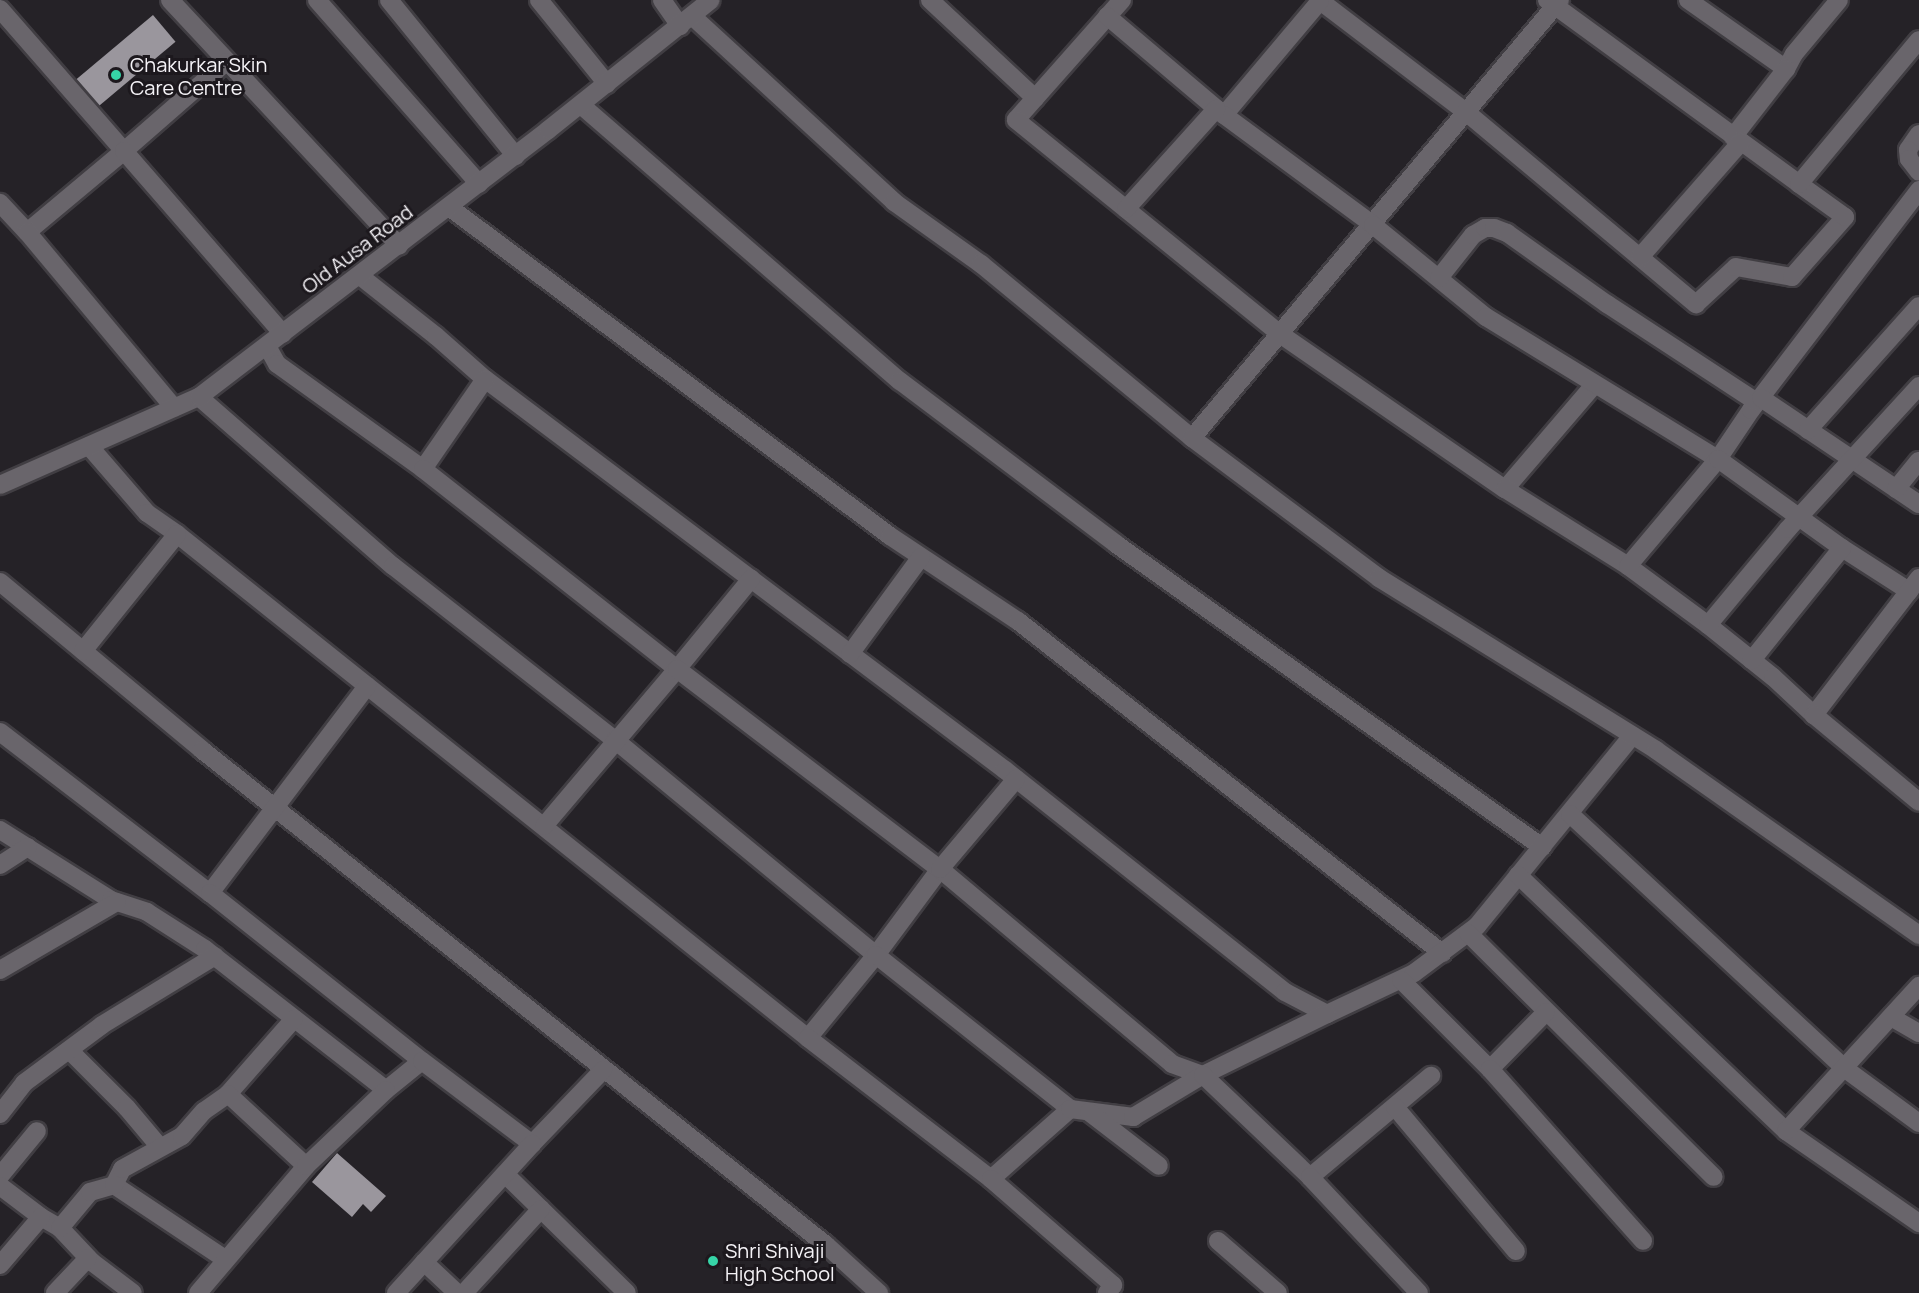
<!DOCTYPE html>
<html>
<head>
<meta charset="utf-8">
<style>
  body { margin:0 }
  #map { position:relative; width:1919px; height:1293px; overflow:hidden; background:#252227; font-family:Manrope,sans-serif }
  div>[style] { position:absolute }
  .building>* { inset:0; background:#9a969d; transform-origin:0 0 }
  .roads { filter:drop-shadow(2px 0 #413e43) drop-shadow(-2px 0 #413e43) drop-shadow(0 2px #413e43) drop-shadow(0 -2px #413e43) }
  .minor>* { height:18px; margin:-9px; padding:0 9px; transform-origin:9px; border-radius:9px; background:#69656b }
  .dots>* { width:16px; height:16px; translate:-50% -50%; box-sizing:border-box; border:3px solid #1c181d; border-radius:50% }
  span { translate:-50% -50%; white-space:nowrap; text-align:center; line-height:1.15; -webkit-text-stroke:6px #1c181d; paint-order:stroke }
  .poi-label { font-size:20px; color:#f5f3f7 }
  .left { translate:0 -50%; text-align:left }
  .street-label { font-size:20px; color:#f5f3f7 }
</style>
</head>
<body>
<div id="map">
  <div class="building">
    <i style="left:153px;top:15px;width:35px;height:100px;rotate:50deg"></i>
    <i style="clip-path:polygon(337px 1153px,386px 1196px,371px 1212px,363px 1204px,352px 1217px,312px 1182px)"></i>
  </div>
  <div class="roads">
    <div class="minor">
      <i style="left:170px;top:0;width:336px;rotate:47deg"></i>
      <i style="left:317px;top:0;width:245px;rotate:48.6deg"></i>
      <i style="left:389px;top:0;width:201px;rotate:50.9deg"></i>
      <i style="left:539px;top:0;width:108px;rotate:51deg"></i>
      <i style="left:662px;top:0;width:32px;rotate:55deg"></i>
      <i style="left:930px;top:0;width:144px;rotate:43deg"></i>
      <i style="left:1122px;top:0;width:160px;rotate:131.5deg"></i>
      <i style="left:1016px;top:120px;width:340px;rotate:39deg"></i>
      <i style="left:1280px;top:334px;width:273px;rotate:34.6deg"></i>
      <i style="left:1505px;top:489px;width:138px;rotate:-49.4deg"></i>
      <i style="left:1319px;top:0;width:185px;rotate:37.3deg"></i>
      <i style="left:1466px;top:112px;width:300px;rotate:39.9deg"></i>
      <i style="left:1696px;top:304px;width:54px;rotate:-42.8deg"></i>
      <i style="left:1736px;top:267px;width:57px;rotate:10.1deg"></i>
      <i style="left:1792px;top:277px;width:80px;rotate:-48.5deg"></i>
      <i style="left:1845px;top:217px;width:57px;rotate:-144.3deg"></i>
      <i style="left:1547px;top:0;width:312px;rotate:36.1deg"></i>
      <i style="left:1799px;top:184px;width:187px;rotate:-50.2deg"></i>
      <i style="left:1688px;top:0;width:120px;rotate:35.1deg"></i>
      <i style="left:1786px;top:69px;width:17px;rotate:-62deg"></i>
      <i style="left:1794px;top:54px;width:70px;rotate:-50.2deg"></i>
      <i style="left:0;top:9px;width:189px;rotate:48.9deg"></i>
      <i style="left:124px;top:151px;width:126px;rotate:140.1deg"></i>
      <i style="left:27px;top:232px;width:40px;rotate:-133deg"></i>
      <i style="left:692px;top:16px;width:275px;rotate:42.6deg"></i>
      <i style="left:894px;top:202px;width:107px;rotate:35.5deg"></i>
      <i style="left:981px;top:264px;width:273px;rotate:39.5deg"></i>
      <i style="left:1192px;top:438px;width:572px;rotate:-49.96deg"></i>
      <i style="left:1107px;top:16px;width:153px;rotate:40.2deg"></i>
      <i style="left:1224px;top:115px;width:149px;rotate:-49.9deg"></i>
      <i style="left:226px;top:62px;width:135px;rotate:138.9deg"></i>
      <i style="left:124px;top:151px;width:242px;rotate:49deg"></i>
      <i style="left:581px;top:105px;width:422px;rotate:40.9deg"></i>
      <i style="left:900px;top:381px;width:271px;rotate:37deg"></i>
      <i style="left:1116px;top:544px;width:523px;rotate:35.42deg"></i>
      <i style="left:1224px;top:115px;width:185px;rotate:36.4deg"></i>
      <i style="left:1373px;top:225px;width:146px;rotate:39.2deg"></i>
      <i style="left:1486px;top:317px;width:272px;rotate:31.5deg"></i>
      <i style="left:1718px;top:459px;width:59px;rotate:-56deg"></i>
      <i style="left:1751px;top:410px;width:277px;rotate:-52.6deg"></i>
      <i style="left:1919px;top:134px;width:19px;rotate:125deg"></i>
      <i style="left:1908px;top:150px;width:9px;rotate:84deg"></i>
      <i style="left:1909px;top:159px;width:16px;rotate:52deg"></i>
      <i style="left:1733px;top:137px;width:86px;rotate:-52.1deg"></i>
      <i style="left:449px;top:207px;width:550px;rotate:36.72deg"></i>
      <i style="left:890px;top:536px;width:154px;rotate:33.6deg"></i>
      <i style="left:1018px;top:621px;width:539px;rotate:38.06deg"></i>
      <i style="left:1126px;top:209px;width:135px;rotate:-48deg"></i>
      <i style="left:27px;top:232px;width:229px;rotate:50.1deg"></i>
      <i style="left:1640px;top:257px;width:153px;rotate:-48.7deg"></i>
      <i style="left:360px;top:276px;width:97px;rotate:38.3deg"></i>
      <i style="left:436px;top:336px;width:65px;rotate:41.3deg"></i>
      <i style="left:485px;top:379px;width:651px;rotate:36.94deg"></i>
      <i style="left:1005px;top:770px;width:357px;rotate:38.4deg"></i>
      <i style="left:1285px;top:992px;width:47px;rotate:27.6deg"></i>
      <i style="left:1327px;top:1014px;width:96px;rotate:-25.2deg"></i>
      <i style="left:1414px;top:973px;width:79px;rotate:-36.7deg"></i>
      <i style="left:1477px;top:926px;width:244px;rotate:-50.8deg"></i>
      <i style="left:1439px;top:278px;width:55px;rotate:-51.7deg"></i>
      <i style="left:1473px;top:235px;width:14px;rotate:-30deg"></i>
      <i style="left:1485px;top:228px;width:9px"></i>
      <i style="left:1494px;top:228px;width:14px;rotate:21deg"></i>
      <i style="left:1507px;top:233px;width:123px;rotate:35.4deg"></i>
      <i style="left:1607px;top:304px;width:179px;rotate:33.2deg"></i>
      <i style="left:267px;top:346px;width:21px;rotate:61deg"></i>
      <i style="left:277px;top:364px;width:180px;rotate:35.7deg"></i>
      <i style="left:423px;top:469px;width:109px;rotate:-55.4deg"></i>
      <i style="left:199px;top:397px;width:257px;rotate:41.1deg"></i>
      <i style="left:393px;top:566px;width:282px;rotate:38.1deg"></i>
      <i style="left:615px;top:740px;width:338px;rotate:39.5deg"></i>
      <i style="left:876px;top:955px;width:107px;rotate:-53.3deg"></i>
      <i style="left:940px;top:869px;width:303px;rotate:40deg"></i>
      <i style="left:1172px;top:1064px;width:33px;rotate:20deg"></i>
      <i style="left:1203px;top:1075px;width:138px;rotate:-26.2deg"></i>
      <i style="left:1761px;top:398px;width:190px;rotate:33.9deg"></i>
      <i style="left:1808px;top:430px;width:166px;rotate:-48.2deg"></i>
      <i style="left:1192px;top:438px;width:234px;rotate:36.8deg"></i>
      <i style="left:1379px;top:578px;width:326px;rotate:31.8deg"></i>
      <i style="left:1656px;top:750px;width:322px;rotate:35.1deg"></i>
      <i style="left:89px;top:446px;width:89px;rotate:49.1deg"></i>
      <i style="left:147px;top:513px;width:37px;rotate:35deg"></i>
      <i style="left:177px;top:534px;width:808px;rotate:38.62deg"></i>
      <i style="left:808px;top:1038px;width:107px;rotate:-50.7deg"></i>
      <i style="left:876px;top:955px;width:248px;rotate:38.4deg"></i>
      <i style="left:423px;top:469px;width:323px;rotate:38.2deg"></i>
      <i style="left:677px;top:669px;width:117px;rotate:-50.6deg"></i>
      <i style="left:0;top:485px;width:218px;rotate:-23.9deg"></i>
      <i style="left:199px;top:397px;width:439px;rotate:-37.4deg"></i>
      <i style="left:548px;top:130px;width:208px;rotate:-38.6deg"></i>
      <i style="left:1505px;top:489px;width:145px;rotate:32deg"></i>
      <i style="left:1628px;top:566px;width:99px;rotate:36.4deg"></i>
      <i style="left:1708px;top:625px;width:83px;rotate:38.7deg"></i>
      <i style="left:1773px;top:677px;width:56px;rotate:42.8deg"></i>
      <i style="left:1896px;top:489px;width:36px;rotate:-51deg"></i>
      <i style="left:1842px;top:548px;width:80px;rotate:32.7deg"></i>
      <i style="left:1628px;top:566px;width:140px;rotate:-49.9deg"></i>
      <i style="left:1718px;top:459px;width:153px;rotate:35.7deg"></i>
      <i style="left:1842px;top:548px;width:144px;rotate:128.8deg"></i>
      <i style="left:1919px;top:578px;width:173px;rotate:127.5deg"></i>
      <i style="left:1814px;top:715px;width:136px;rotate:39.6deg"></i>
      <i style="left:0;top:582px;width:263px;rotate:39.7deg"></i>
      <i style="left:202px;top:750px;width:796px;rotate:38.42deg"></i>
      <i style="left:826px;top:1245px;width:72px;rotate:42.2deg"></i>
      <i style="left:1708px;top:625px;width:125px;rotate:-50.2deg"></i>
      <i style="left:1788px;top:529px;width:194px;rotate:-47.5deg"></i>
      <i style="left:83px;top:651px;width:150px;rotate:-51.2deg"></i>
      <i style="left:850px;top:654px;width:120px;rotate:-53.8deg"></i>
      <i style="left:0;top:732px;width:265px;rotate:37.5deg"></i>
      <i style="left:210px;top:893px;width:260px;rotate:-52.8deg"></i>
      <i style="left:1570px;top:814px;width:374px;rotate:42.8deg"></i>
      <i style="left:1844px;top:1068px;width:93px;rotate:36.3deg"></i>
      <i style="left:544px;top:826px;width:206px;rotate:-49.7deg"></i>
      <i style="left:677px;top:669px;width:330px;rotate:37.3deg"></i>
      <i style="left:940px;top:869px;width:118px;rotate:-49.8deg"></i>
      <i style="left:0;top:830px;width:131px;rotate:32.2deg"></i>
      <i style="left:111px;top:900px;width:38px;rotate:18deg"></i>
      <i style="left:147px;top:912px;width:69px;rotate:32.5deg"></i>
      <i style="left:205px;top:949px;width:229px;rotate:37.9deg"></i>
      <i style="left:386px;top:1090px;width:46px;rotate:-38.9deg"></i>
      <i style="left:0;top:865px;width:33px;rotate:-33deg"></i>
      <i style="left:1518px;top:875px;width:371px;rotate:43.7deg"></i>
      <i style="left:1786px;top:1131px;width:162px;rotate:34.7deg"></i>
      <i style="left:210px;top:893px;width:270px;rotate:38.4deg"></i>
      <i style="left:422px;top:1061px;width:138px;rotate:37deg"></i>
      <i style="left:532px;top:1144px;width:103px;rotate:-46.2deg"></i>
      <i style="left:1468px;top:933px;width:346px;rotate:44.8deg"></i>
      <i style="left:0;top:970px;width:135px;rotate:-30.2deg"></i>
      <i style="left:1401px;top:980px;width:126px;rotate:45deg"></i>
      <i style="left:1490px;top:1069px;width:80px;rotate:-45.5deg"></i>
      <i style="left:1891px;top:1017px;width:32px;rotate:30deg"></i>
      <i style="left:808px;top:1038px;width:231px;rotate:37.6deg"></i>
      <i style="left:991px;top:1179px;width:106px;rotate:-41.5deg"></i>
      <i style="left:1070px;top:1109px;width:64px;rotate:7.2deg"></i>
      <i style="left:1133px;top:1117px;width:82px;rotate:-31deg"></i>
      <i style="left:1203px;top:1075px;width:148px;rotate:43.6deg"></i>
      <i style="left:1310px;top:1177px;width:158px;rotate:-39.9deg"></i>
      <i style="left:69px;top:1050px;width:82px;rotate:45deg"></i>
      <i style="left:127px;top:1108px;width:50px;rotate:49.9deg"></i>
      <i style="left:1490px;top:1069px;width:230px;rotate:48.3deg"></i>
      <i style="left:228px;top:1094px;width:100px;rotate:-48.7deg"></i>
      <i style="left:1395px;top:1107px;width:188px;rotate:50deg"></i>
      <i style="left:1089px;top:1112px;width:88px;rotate:37.6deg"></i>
      <i style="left:0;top:1114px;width:39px;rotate:-52deg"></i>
      <i style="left:24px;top:1083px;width:97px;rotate:-36.6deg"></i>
      <i style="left:102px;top:1025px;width:132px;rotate:-31.4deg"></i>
      <i style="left:1786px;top:1131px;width:197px;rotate:-47.5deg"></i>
      <i style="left:505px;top:1174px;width:170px;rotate:44.3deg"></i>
      <i style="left:0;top:1176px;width:58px;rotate:-50.6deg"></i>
      <i style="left:1310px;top:1177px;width:159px;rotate:46.8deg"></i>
      <i style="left:991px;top:1179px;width:162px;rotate:41deg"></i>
      <i style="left:1113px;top:1285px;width:10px;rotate:127deg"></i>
      <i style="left:114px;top:1185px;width:133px;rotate:33.7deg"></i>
      <i style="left:0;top:1186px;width:51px;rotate:37.1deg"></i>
      <i style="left:41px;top:1217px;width:22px;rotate:30deg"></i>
      <i style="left:60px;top:1228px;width:47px;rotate:46.7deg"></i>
      <i style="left:92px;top:1262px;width:51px;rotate:37.1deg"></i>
      <i style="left:60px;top:1228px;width:47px;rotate:-50.2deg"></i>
      <i style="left:90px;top:1192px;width:25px;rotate:-16deg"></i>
      <i style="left:114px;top:1185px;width:18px;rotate:-63deg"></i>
      <i style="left:122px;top:1169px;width:68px;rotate:-28.8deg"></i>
      <i style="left:182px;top:1136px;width:33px;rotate:-49deg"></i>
      <i style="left:204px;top:1111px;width:29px;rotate:-35deg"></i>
      <i style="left:228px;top:1094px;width:106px;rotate:42.7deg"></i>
      <i style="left:1218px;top:1241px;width:79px;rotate:40.9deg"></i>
      <i style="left:424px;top:1262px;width:45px;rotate:43.2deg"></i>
      <i style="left:0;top:1265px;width:63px;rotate:-49.5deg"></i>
      <i style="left:55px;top:1293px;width:48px;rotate:-46.7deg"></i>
      <i style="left:198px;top:1293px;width:167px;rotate:-49.6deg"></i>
      <i style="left:306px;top:1166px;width:110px;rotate:-43.5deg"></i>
      <i style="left:396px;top:1293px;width:202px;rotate:-47.6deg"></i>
      <i style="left:464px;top:1293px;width:114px;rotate:-47.5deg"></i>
    </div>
  </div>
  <div class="dots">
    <i style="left:116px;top:75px;background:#36d4a7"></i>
    <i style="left:713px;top:1261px;background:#36d4a7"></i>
  </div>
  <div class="poi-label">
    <span class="left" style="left:130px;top:76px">Chakurkar Skin<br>Care Centre</span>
    <span class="left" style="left:725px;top:1262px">Shri Shivaji<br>High School</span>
  </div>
  <div class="street-label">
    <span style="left:357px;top:249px;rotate:-37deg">Old Ausa Road</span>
  </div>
</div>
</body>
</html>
